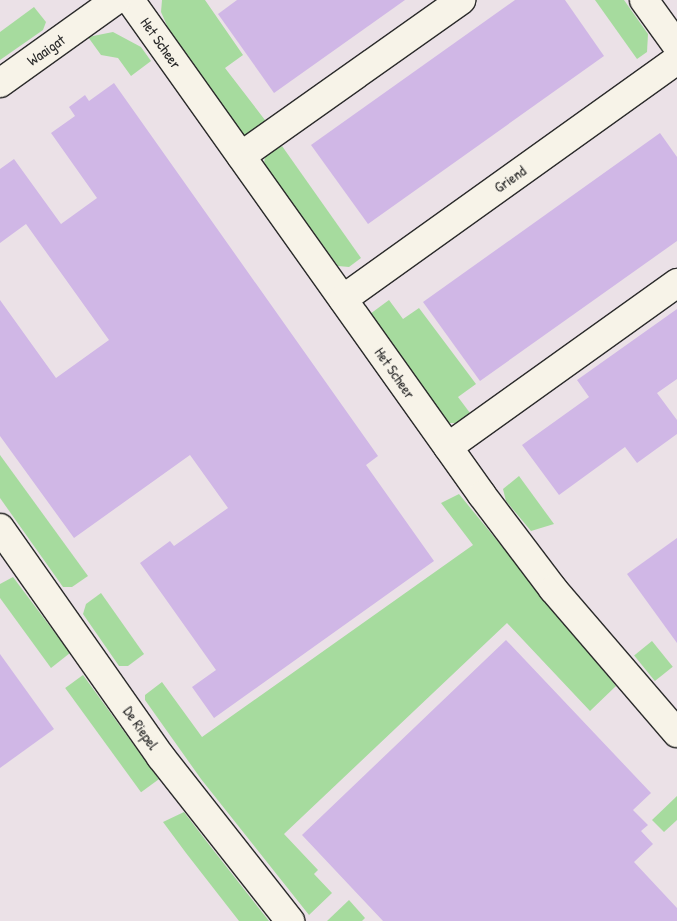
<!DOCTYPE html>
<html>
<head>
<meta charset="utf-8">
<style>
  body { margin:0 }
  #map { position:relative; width:677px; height:921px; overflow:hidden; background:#f7f3e8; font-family:"Patrick Hand",sans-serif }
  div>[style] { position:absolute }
  .built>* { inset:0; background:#ebe1e7; transform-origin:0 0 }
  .green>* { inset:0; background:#a6db9e; transform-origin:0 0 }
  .building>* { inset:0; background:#d0b7e6 }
  .roads { filter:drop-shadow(1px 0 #2b2b2b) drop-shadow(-1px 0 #2b2b2b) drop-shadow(0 1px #2b2b2b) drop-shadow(0 -1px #2b2b2b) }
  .minor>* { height:28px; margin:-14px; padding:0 14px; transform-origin:14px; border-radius:14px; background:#f7f3e8 }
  span { translate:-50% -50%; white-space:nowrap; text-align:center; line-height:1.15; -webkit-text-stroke:5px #f7f3e8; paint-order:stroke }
  .street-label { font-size:15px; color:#2b2b2b }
</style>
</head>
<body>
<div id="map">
  <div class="built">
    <i style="left:0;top:0;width:677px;height:921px"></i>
  </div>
  <div class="green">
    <i style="clip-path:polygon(162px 0,205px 0,243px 55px,225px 68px,268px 124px,253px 136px,244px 135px,168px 28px,161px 12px)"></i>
    <i style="clip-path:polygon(595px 0,624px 0,648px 34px,647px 52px,637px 59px)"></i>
    <i style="clip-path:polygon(34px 7px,46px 22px,43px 30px,0 60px,0 32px)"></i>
    <i style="clip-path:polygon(113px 32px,141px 47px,151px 61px,131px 76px,118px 58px,101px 55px,88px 37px)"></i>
    <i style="clip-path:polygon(282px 146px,361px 258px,349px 267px,338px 266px,264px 164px,265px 156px)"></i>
    <i style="clip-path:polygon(389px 300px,403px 319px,419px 308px,476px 384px,458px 397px,470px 413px,458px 423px,449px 423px,370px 314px)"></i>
    <i style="clip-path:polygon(0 455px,88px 576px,72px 587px,63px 587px,0 498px)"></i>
    <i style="clip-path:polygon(519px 476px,554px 524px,531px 531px,506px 501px,503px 489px)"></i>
    <i style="clip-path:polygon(459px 494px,616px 686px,590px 711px,507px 623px,284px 834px,318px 870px,314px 874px,332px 893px,309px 915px,201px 779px,145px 700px,145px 695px,162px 682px,202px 737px,473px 545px,441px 503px)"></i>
    <i style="clip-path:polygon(13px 577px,70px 653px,51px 668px,0 598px,0 584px)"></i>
    <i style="clip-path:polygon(101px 593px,144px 654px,128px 666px,119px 666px,83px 614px,86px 604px)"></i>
    <i style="left:652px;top:641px;width:33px;height:23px;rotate:51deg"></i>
    <i style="left:83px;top:675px;width:129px;height:22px;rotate:54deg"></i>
    <i style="clip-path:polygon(677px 796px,677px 820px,664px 832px,652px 820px)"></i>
    <i style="clip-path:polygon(184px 812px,207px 842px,269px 921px,239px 921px,186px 853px,163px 822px)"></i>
    <i style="clip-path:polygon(349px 900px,365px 918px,362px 921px,327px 921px)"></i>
  </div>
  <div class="building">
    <i style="clip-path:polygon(237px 0,405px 0,274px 93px,218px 14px)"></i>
    <i style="clip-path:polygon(515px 0,565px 0,604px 56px,368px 224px,311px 145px)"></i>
    <i style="clip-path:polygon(114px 83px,378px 456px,366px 465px,434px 561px,214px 718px,192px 687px,216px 670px,140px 563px,170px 541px,174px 546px,228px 508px,190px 455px,74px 538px,0 436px,0 300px,56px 378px,109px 340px,26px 224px,0 243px,0 169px,14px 159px,61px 224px,97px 198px,51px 133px,75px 116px,69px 107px,85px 95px,89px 101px)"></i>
    <i style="clip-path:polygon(660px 133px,677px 157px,677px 241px,480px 381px,423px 302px)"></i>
    <i style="clip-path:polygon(677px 309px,677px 379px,657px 393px,677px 420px,677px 434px,637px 463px,625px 447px,559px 495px,522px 445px,589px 397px,577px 380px)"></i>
    <i style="clip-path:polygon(677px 538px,677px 643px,627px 574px)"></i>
    <i style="clip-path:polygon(506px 640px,651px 793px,633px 810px,648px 825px,641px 831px,653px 844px,634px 862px,677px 908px,677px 921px,383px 921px,302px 835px)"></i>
    <i style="clip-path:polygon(0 654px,54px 729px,0 768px)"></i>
  </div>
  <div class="roads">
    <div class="minor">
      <i style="left:130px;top:0;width:607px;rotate:54.58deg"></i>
      <i style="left:482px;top:495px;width:118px;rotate:52.9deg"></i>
      <i style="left:553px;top:589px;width:190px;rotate:49.3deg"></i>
      <i style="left:644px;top:0;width:57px;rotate:54.3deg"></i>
      <i style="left:0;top:83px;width:143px;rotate:-35.6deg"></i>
      <i style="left:241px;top:156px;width:270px;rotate:-35.3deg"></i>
      <i style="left:343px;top:299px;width:411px;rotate:-35.6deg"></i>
      <i style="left:448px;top:447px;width:282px;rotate:-35.6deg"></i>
      <i style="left:0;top:528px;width:280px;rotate:54.9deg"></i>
      <i style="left:161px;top:757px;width:209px;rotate:51.8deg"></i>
    </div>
  </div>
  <div class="street-label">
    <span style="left:161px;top:43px;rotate:55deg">Het Scheer</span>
    <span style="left:46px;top:50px;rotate:-35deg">Waaigat</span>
    <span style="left:510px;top:179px;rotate:-35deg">Griend</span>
    <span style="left:395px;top:373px;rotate:55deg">Het Scheer</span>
    <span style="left:141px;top:728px;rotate:55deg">De Riepel</span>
  </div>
</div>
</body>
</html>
